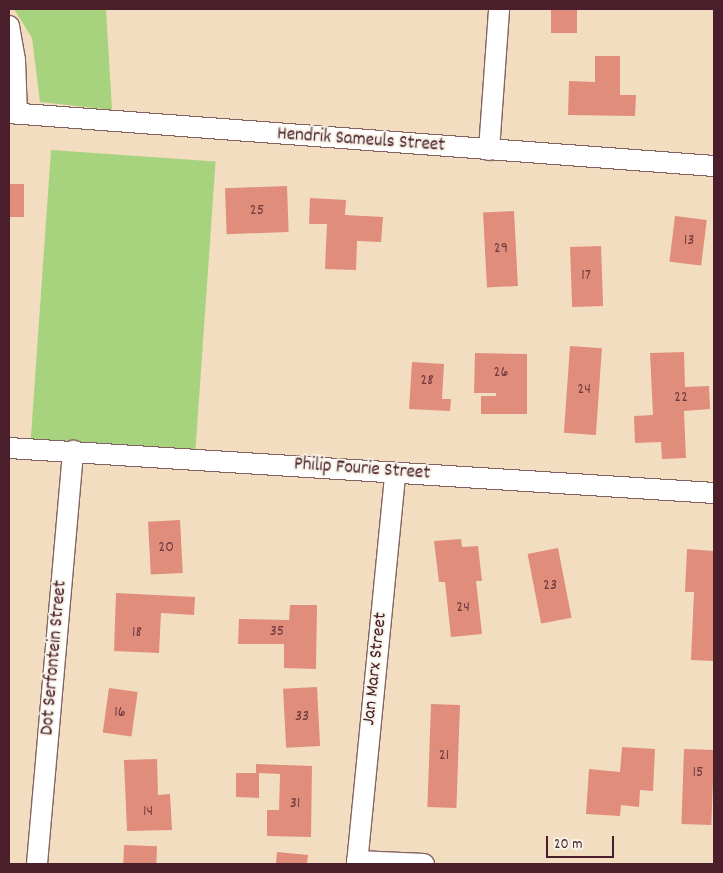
<!DOCTYPE html>
<html>
<head>
<meta charset="utf-8">
<style>
  body { margin:0 }
  #map { position:relative; width:723px; height:873px; overflow:hidden; background:#f2ddc0; font-family:Dekko,sans-serif }
  div>[style] { position:absolute }
  .green>* { inset:0; background:#a7d27e; transform-origin:0 0 }
  .building>* { inset:0; background:#e08d7b; transform-origin:0 0 }
  .roads { filter:drop-shadow(1px 0 #85625f) drop-shadow(-1px 0 #85625f) drop-shadow(0 1px #85625f) drop-shadow(0 -1px #85625f) }
  .minor>* { height:20px; margin:-10px; padding:0 10px; transform-origin:10px; border-radius:10px; background:#fff }
  span { translate:-50% -50%; white-space:nowrap; text-align:center; line-height:1.15; -webkit-text-stroke:4px #f7f3e8; paint-order:stroke }
  .number-label { font-size:16px; color:#703a3f }
  .number-label span { -webkit-text-stroke-width:0 }
  .street-label { font-size:19px; color:#4a1f2b }
  .frame { position:absolute; inset:0; border:10px solid #4a1f2b; pointer-events:none }
  .scale { position:absolute; left:546px; top:836px; width:68px; height:22px; box-sizing:border-box; border:2px solid #4a1f2b; border-top:0; padding-left:6px; font-size:15px; line-height:18px; white-space:nowrap; color:#4a1f2b; -webkit-text-stroke:4px #f7f3e8; paint-order:stroke }
</style>
</head>
<body>
<div id="map">
  <div class="green">
    <i style="clip-path:polygon(14px 9px,106px 9px,112px 110px,40px 102px,32px 38px)"></i>
    <i style="left:51px;top:150px;width:165px;height:303px;rotate:4deg"></i>
  </div>
  <div class="building">
    <i style="left:551px;top:9px;width:26px;height:24px"></i>
    <i style="clip-path:polygon(595px 56px,620px 56px,620px 95px,636px 95px,635px 116px,568px 115px,569px 81px,595px 82px)"></i>
    <i style="left:9px;top:184px;width:15px;height:33px"></i>
    <i style="left:287px;top:186px;width:46px;height:62px;rotate:88deg"></i>
    <i style="clip-path:polygon(310px 198px,346px 200px,345px 215px,383px 217px,381px 242px,357px 241px,356px 270px,325px 269px,327px 224px,309px 224px)"></i>
    <i style="left:514px;top:211px;width:75px;height:31px;rotate:87deg"></i>
    <i style="left:675px;top:216px;width:32px;height:46px;rotate:7deg"></i>
    <i style="left:601px;top:246px;width:60px;height:31px;rotate:88deg"></i>
    <i style="left:570px;top:346px;width:32px;height:87px;rotate:4deg"></i>
    <i style="clip-path:polygon(684px 352px,685px 387px,709px 386px,710px 409px,684px 411px,686px 458px,662px 459px,661px 442px,635px 443px,634px 416px,653px 415px,650px 353px)"></i>
    <i style="clip-path:polygon(475px 353px,527px 354px,527px 414px,481px 414px,481px 396px,496px 396px,496px 393px,474px 393px)"></i>
    <i style="clip-path:polygon(412px 362px,444px 364px,442px 399px,451px 399px,450px 411px,409px 409px)"></i>
    <i style="left:180px;top:520px;width:53px;height:32px;rotate:87deg"></i>
    <i style="clip-path:polygon(461px 539px,462px 547px,478px 546px,482px 581px,476px 581px,482px 634px,451px 637px,445px 582px,439px 582px,434px 541px)"></i>
    <i style="left:558px;top:548px;width:71px;height:31px;rotate:79deg"></i>
    <i style="clip-path:polygon(687px 549px,714px 551px,714px 661px,691px 660px,694px 592px,685px 592px)"></i>
    <i style="clip-path:polygon(116px 593px,195px 597px,194px 615px,161px 613px,159px 653px,114px 651px)"></i>
    <i style="clip-path:polygon(290px 605px,317px 605px,316px 669px,284px 668px,284px 644px,238px 644px,239px 619px,289px 620px)"></i>
    <i style="left:317px;top:687px;width:59px;height:34px;rotate:87deg"></i>
    <i style="left:109px;top:688px;width:29px;height:45px;rotate:8deg"></i>
    <i style="left:431px;top:704px;width:29px;height:103px;rotate:2deg"></i>
    <i style="clip-path:polygon(622px 747px,655px 749px,653px 791px,640px 790px,639px 807px,621px 805px,620px 816px,586px 814px,589px 769px,620px 772px)"></i>
    <i style="left:684px;top:749px;width:30px;height:75px;rotate:2deg"></i>
    <i style="clip-path:polygon(157px 759px,158px 795px,170px 794px,172px 830px,127px 831px,124px 760px)"></i>
    <i style="clip-path:polygon(256px 764px,312px 766px,311px 837px,267px 836px,267px 810px,279px 810px,280px 774px,259px 773px,259px 798px,236px 797px,236px 773px,256px 773px)"></i>
    <i style="left:124px;top:845px;width:33px;height:19px;rotate:2deg"></i>
    <i style="clip-path:polygon(277px 852px,308px 855px,307px 864px,276px 864px)"></i>
  </div>
  <div class="roads">
    <div class="minor">
      <i style="left:9px;top:26px;width:35px;rotate:80deg"></i>
      <i style="left:15px;top:60px;width:54px;rotate:87.9deg"></i>
      <i style="left:9px;top:113px;width:707px;rotate:4.3deg"></i>
      <i style="left:489px;top:150px;width:141px;rotate:-85.9deg"></i>
      <i style="left:9px;top:448px;width:706px;rotate:3.65deg"></i>
      <i style="left:357px;top:861px;width:67px;rotate:2.6deg"></i>
      <i style="left:37px;top:864px;width:415px;rotate:-85deg"></i>
      <i style="left:357px;top:864px;width:393px;rotate:-84.4deg"></i>
    </div>
  </div>
  <div class="number-label">
    <span style="left:257px;top:211px">25</span>
    <span style="left:689px;top:241px">13</span>
    <span style="left:501px;top:249px">29</span>
    <span style="left:586px;top:276px">17</span>
    <span style="left:501px;top:373px">26</span>
    <span style="left:427px;top:381px">28</span>
    <span style="left:584px;top:390px">24</span>
    <span style="left:681px;top:398px">22</span>
    <span style="left:166px;top:548px">20</span>
    <span style="left:550px;top:586px">23</span>
    <span style="left:463px;top:608px">24</span>
    <span style="left:277px;top:632px">35</span>
    <span style="left:137px;top:633px">18</span>
    <span style="left:120px;top:713px">16</span>
    <span style="left:302px;top:717px">33</span>
    <span style="left:444px;top:756px">21</span>
    <span style="left:698px;top:773px">15</span>
    <span style="left:295px;top:804px">31</span>
    <span style="left:148px;top:812px">14</span>
  </div>
  <div class="street-label">
    <span style="left:361px;top:141px;rotate:4deg">Hendrik Sameuls Street</span>
    <span style="left:362px;top:470px;rotate:4deg">Philip Fourie Street</span>
    <span style="left:55px;top:658px;rotate:-85deg">Dot Serfontein Street</span>
    <span style="left:376px;top:669px;rotate:-84deg">Jan Marx Street</span>
  </div>
  <div class="frame"></div>
  <div class="scale">20 m</div>
</div>
</body>
</html>
